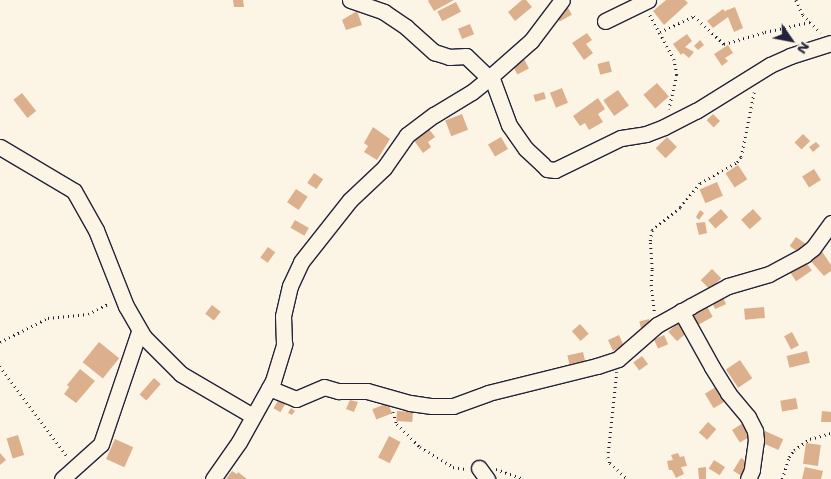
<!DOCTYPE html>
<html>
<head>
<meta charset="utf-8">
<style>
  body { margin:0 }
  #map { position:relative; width:831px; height:479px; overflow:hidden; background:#fcf5e5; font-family:"Shantell Sans",sans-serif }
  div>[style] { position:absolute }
  .building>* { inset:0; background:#dcb08c; transform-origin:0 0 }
  .path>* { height:2.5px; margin-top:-1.25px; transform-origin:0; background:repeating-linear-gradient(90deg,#22223b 0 1px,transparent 0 5px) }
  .roads { filter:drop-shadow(1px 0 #22223b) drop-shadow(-1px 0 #22223b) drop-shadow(0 1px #22223b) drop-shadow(0 -1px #22223b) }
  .minor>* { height:15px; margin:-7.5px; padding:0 7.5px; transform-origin:7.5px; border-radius:7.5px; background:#fcf5e5 }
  span { translate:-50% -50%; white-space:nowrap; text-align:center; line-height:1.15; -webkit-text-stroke:4px #fcf5e5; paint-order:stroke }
  .north { position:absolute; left:766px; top:15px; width:50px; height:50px; -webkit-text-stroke:4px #fcf5e5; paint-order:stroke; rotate:123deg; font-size:14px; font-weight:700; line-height:20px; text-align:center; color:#22223b }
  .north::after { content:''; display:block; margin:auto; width:18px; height:22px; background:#22223b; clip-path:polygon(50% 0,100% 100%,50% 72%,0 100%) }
</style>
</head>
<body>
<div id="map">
  <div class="building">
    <i style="clip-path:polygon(233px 0,243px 0,244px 7px,234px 7px)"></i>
    <i style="clip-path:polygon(454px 0,434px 11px,428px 1px,429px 0)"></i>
    <i style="clip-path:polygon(522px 0,526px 0,532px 7px,515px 21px,508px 12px)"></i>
    <i style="clip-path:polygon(666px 0,685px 0,688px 3px,664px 25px,653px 11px)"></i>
    <i style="left:456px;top:2px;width:11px;height:21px;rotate:63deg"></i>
    <i style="left:567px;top:6px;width:10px;height:14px;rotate:61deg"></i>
    <i style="clip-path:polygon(735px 7px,743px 28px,734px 32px,728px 17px,713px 28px,707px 21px,723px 9px,726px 13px,725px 11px)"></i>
    <i style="clip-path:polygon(357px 11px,362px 25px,346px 30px,342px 20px)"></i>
    <i style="left:470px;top:24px;width:11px;height:13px;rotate:68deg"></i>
    <i style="clip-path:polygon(587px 33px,592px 40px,586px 44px,593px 53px,584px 60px,572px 43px)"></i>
    <i style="clip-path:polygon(687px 34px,692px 41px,685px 47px,694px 52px,689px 58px,683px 53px,681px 55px,673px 44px)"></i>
    <i style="clip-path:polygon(700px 40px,704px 45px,698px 50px,694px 46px)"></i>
    <i style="clip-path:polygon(728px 45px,733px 53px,725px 58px,728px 61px,722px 66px,714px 54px)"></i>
    <i style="left:523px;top:57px;width:13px;height:13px;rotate:63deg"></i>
    <i style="left:609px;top:61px;width:11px;height:12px;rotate:75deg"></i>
    <i style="left:657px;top:83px;width:18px;height:18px;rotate:49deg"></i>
    <i style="left:562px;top:88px;width:16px;height:13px;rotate:68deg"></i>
    <i style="left:618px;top:90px;width:19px;height:18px;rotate:55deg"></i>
    <i style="left:544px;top:92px;width:7px;height:11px;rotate:74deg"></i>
    <i style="left:22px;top:93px;width:23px;height:11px;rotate:52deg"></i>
    <i style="clip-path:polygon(598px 98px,605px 109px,598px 114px,603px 122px,589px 130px,585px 123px,580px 126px,573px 116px)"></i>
    <i style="left:462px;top:114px;width:17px;height:18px;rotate:69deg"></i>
    <i style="left:713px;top:114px;width:10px;height:9px;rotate:45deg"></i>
    <i style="clip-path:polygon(373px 127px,390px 139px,377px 160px,364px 152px,368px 146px,364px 143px)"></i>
    <i style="clip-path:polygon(429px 129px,435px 137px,428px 142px,431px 147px,423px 153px,413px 139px)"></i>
    <i style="left:803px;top:134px;width:10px;height:12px;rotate:45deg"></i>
    <i style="left:501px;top:137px;width:14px;height:15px;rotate:60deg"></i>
    <i style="left:667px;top:137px;width:14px;height:16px;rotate:45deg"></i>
    <i style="clip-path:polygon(816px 142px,820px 146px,813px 152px,809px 147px)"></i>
    <i style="left:738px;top:165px;width:17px;height:15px;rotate:57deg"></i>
    <i style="left:814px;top:169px;width:13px;height:14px;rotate:58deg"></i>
    <i style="left:314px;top:173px;width:11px;height:12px;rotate:34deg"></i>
    <i style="left:717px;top:182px;width:15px;height:19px;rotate:67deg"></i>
    <i style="left:296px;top:189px;width:14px;height:16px;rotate:34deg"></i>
    <i style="left:721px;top:209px;width:11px;height:17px;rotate:49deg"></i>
    <i style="left:753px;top:209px;width:13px;height:16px;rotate:48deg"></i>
    <i style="clip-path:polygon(700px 210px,704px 213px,699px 220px,696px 217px)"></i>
    <i style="left:295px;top:220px;width:16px;height:9px;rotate:30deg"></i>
    <i style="clip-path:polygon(705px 222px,707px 233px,699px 235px,696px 223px)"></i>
    <i style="left:796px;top:237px;width:12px;height:11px;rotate:35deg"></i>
    <i style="left:268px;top:247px;width:9px;height:13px;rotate:36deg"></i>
    <i style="clip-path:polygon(821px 250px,831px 265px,831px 271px,824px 276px,809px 259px)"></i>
    <i style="left:804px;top:259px;width:14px;height:19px;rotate:56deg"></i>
    <i style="left:712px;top:269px;width:13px;height:16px;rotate:45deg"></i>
    <i style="left:722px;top:295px;width:10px;height:12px;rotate:66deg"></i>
    <i style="left:704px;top:301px;width:18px;height:22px;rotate:61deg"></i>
    <i style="left:212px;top:305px;width:11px;height:11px;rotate:38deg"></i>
    <i style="left:764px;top:307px;width:11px;height:20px;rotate:85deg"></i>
    <i style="left:649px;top:319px;width:8px;height:10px;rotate:76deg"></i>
    <i style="left:678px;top:323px;width:13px;height:13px;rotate:48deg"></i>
    <i style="left:580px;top:324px;width:13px;height:11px;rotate:48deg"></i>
    <i style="left:792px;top:332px;width:15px;height:9px;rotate:62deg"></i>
    <i style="left:619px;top:335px;width:12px;height:12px;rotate:66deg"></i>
    <i style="left:664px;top:335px;width:10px;height:11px;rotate:66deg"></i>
    <i style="left:99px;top:342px;width:26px;height:26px;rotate:39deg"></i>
    <i style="left:807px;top:351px;width:12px;height:21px;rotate:76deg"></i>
    <i style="left:583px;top:352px;width:9px;height:16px;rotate:77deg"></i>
    <i style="left:642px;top:356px;width:10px;height:11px;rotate:53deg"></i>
    <i style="left:740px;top:360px;width:22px;height:17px;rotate:56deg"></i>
    <i style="clip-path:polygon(80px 369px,95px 381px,76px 403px,64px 394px,69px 387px,67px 385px)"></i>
    <i style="left:154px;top:378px;width:9px;height:22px;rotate:41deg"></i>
    <i style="left:716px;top:387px;width:17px;height:13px;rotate:59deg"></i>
    <i style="left:280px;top:397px;width:8px;height:13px;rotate:30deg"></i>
    <i style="left:796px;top:398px;width:11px;height:16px;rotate:80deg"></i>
    <i style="clip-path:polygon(350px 400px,358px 402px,354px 412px,346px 409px)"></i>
    <i style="left:388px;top:403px;width:11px;height:17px;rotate:68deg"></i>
    <i style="clip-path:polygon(291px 408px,295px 411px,292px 415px,288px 413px)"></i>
    <i style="left:397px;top:411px;width:16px;height:10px;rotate:4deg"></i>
    <i style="clip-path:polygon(822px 411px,831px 412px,831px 422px,821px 422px)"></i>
    <i style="left:708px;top:422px;width:11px;height:14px;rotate:41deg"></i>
    <i style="left:743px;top:423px;width:15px;height:13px;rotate:58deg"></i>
    <i style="left:765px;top:431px;width:20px;height:12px;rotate:24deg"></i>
    <i style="left:18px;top:435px;width:21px;height:12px;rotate:73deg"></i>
    <i style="left:389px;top:436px;width:13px;height:24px;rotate:27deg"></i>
    <i style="left:115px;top:439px;width:20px;height:22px;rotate:24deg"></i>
    <i style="left:806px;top:443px;width:15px;height:21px;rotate:8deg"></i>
    <i style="clip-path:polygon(0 453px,6px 460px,0 465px)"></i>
    <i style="clip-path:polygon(678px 453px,680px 457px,684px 456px,687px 466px,681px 467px,684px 474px,676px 478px,672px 470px,669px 470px,667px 461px,673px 460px,671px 455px)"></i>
    <i style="left:741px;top:458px;width:9px;height:15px;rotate:32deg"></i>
    <i style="left:714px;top:460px;width:13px;height:10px;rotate:32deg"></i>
    <i style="clip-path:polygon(706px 467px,706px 479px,699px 479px,698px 468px)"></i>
    <i style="clip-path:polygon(805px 467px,823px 471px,821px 479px,802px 479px)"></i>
    <i style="clip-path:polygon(232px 471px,237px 474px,238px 472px,247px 479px,226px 479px)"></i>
  </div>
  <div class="path">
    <i style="left:796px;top:0;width:17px;rotate:65deg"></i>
    <i style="left:803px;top:15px;width:25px;rotate:45deg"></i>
    <i style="left:650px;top:15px;width:50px;rotate:61.4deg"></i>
    <i style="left:674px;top:59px;width:16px;rotate:79deg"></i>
    <i style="left:677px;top:75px;width:35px;rotate:103deg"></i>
    <i style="left:660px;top:32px;width:38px;rotate:-25deg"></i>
    <i style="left:694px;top:16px;width:41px;rotate:43deg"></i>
    <i style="left:724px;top:44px;width:43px;rotate:-16.3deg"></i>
    <i style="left:765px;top:32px;width:46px;rotate:-12.5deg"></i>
    <i style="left:654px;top:311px;width:25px;rotate:-97deg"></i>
    <i style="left:651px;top:286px;width:17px;rotate:-87deg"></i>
    <i style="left:652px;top:269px;width:28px;rotate:-94deg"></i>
    <i style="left:650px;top:241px;width:11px;rotate:-80deg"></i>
    <i style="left:652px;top:230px;width:36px;rotate:-39deg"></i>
    <i style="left:680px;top:207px;width:31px;rotate:-50deg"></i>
    <i style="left:700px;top:183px;width:43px;rotate:-29.6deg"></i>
    <i style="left:737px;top:162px;width:6px;rotate:-51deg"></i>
    <i style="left:741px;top:157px;width:66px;rotate:-78.7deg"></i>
    <i style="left:0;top:342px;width:54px;rotate:-26.6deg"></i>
    <i style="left:48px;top:318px;width:40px;rotate:-5.7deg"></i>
    <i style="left:88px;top:314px;width:25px;rotate:-27deg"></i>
    <i style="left:0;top:366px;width:112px;rotate:53.3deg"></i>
    <i style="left:617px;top:372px;width:85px;rotate:96deg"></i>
    <i style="left:608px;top:457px;width:6px;rotate:72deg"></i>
    <i style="left:610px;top:463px;width:24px;rotate:42deg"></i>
    <i style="left:393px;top:412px;width:13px;rotate:72deg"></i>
    <i style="left:397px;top:424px;width:33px;rotate:45deg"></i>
    <i style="left:420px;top:447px;width:39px;rotate:31deg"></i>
    <i style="left:453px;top:467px;width:12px;rotate:9deg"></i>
    <i style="left:496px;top:469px;width:30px;rotate:20deg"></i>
    <i style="left:782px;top:479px;width:23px;rotate:-72deg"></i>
    <i style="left:789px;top:457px;width:9px;rotate:-54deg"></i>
    <i style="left:794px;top:450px;width:19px;rotate:-35deg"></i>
    <i style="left:810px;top:439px;width:22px;rotate:-16deg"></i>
  </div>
  <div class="roads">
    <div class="minor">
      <i style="left:350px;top:0;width:36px;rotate:19deg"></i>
      <i style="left:384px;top:12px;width:27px;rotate:34deg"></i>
      <i style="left:406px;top:27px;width:38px;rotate:42deg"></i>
      <i style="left:434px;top:52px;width:16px;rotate:18deg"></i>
      <i style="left:449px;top:57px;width:17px;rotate:-3deg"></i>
      <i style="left:466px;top:56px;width:32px;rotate:44deg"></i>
      <i style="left:605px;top:21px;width:48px;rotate:-26deg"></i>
      <i style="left:491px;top:76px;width:52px;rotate:69.8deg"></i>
      <i style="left:509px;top:125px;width:29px;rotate:55deg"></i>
      <i style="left:526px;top:149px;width:22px;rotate:43deg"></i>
      <i style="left:542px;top:164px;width:7px;rotate:45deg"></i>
      <i style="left:547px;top:169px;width:8px;rotate:7deg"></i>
      <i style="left:555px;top:170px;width:73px;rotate:-25.9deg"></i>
      <i style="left:621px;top:138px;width:25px;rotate:-9deg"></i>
      <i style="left:646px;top:134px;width:19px;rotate:-21deg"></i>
      <i style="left:664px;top:127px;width:36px;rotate:-27deg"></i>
      <i style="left:696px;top:111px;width:87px;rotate:-31.9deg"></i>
      <i style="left:770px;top:65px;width:22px;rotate:-24deg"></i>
      <i style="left:790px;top:56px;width:43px;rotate:-17.6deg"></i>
      <i style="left:0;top:147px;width:86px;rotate:30.7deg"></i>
      <i style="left:74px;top:191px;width:45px;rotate:60.6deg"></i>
      <i style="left:96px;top:230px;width:82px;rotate:68.5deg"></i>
      <i style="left:126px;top:306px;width:36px;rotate:60deg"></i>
      <i style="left:144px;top:337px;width:52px;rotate:45deg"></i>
      <i style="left:181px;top:374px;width:83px;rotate:30.3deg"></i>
      <i style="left:681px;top:311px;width:64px;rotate:61deg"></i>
      <i style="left:712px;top:367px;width:31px;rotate:58deg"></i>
      <i style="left:728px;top:393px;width:31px;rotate:50deg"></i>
      <i style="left:748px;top:417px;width:16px;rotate:63deg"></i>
      <i style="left:755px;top:431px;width:9px;rotate:84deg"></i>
      <i style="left:756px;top:440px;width:30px;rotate:98deg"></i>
      <i style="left:752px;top:470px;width:10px;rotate:114deg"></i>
      <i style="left:269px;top:388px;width:29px;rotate:22deg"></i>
      <i style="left:296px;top:399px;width:30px;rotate:-23deg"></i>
      <i style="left:324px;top:387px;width:15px;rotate:16deg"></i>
      <i style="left:338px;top:391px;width:29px"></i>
      <i style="left:367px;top:391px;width:45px;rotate:15.6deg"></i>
      <i style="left:410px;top:403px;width:22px;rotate:8deg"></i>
      <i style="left:432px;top:406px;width:21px"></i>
      <i style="left:453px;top:406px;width:37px;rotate:-20deg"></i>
      <i style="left:488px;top:393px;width:112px;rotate:-13.9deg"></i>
      <i style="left:597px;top:366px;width:22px;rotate:-18deg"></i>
      <i style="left:618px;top:359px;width:52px;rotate:-41.1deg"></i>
      <i style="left:657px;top:325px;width:39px;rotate:-29deg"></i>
      <i style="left:691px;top:306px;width:42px;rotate:-28.4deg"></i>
      <i style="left:728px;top:286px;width:43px;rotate:-16.3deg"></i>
      <i style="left:769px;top:274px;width:40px;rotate:-28deg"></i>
      <i style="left:804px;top:255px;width:11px;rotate:-38deg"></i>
      <i style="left:813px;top:248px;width:31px;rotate:-54deg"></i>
      <i style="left:479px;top:468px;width:14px;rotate:54deg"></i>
      <i style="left:62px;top:479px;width:52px;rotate:-41.9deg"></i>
      <i style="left:101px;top:444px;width:118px;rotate:-71.3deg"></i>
      <i style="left:213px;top:479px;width:45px;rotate:-54.9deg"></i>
      <i style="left:239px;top:442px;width:70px;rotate:-60.9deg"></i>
      <i style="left:273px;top:381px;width:39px;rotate:-73deg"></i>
      <i style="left:284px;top:344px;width:28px;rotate:-92deg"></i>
      <i style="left:283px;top:316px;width:31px;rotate:-77deg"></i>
      <i style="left:290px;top:286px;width:26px;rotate:-65deg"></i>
      <i style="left:301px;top:262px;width:79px;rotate:-51.7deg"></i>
      <i style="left:350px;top:200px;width:47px;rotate:-43.3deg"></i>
      <i style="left:384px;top:168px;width:40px;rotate:-55.1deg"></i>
      <i style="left:407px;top:135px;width:34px;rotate:-37deg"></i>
      <i style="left:434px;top:115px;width:44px;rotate:-31.2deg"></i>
      <i style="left:472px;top:92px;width:22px;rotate:-39deg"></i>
      <i style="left:489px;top:78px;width:56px;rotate:-41.4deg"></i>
      <i style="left:531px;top:41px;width:51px;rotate:-52.9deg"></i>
    </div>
  </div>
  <div class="north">N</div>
</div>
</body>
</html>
